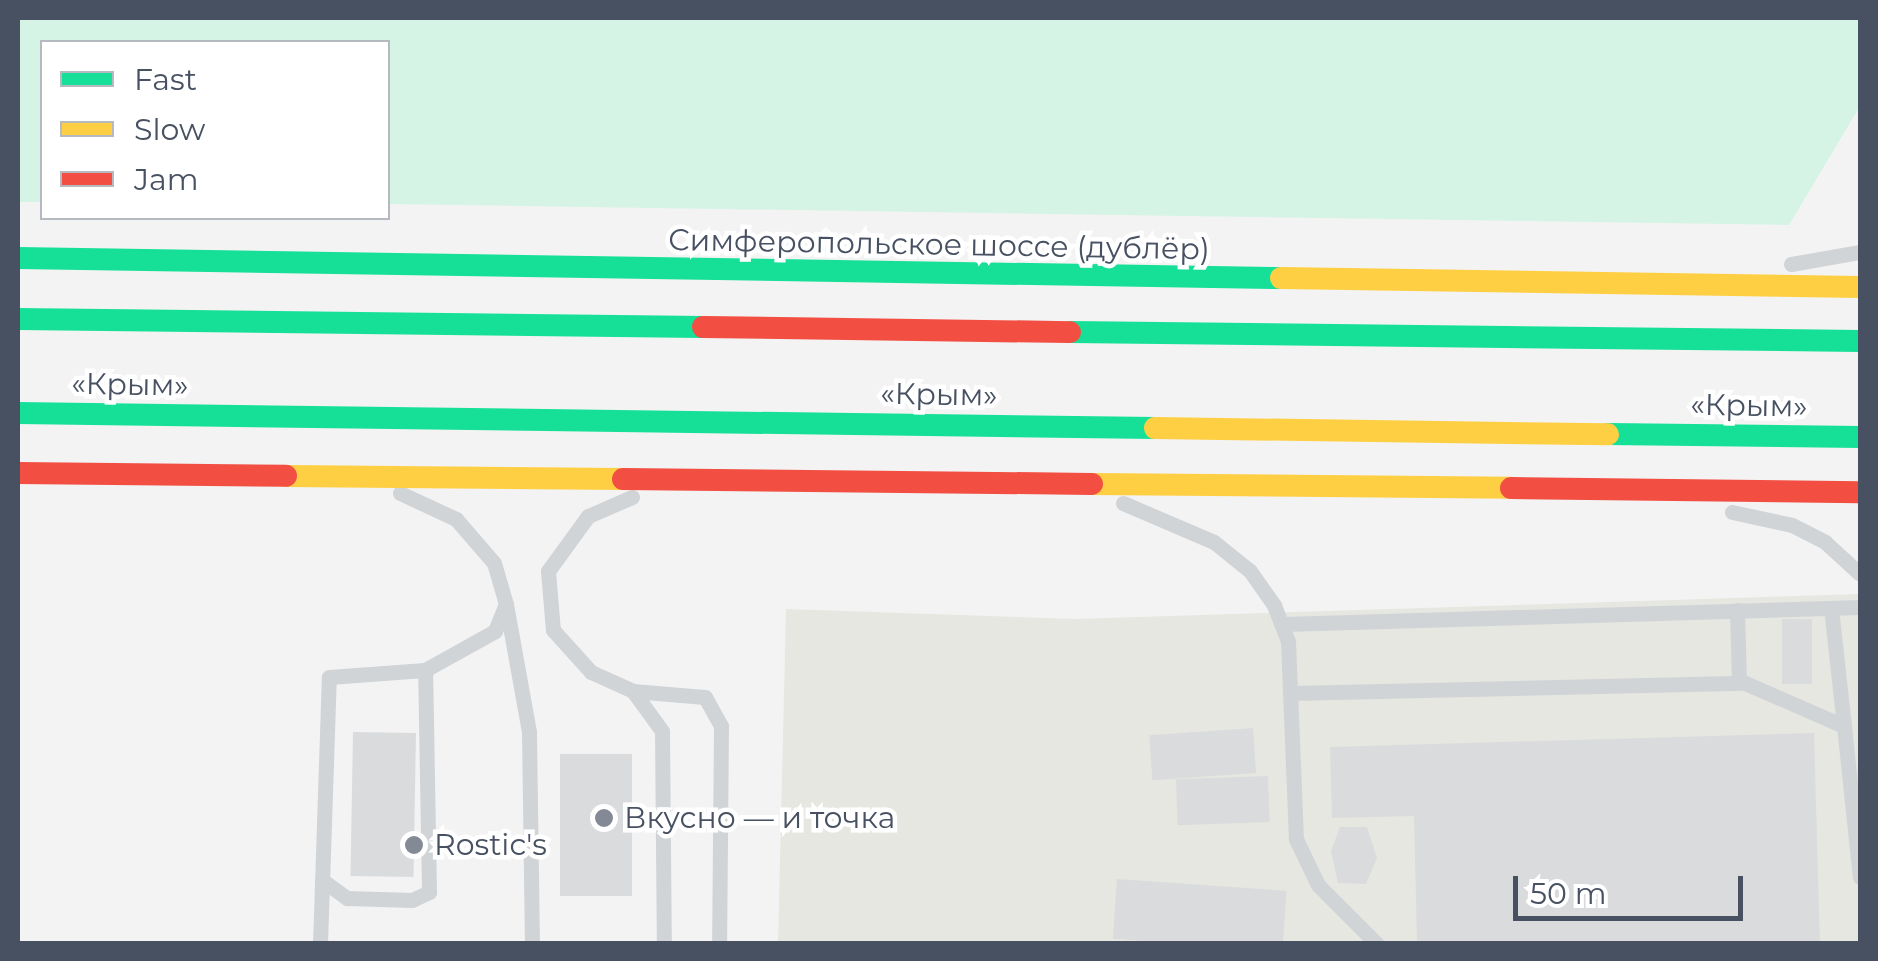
<!DOCTYPE html>
<html>
<head>
<meta charset="utf-8">
<style>
  body { margin:0 }
  #map { position:relative; width:1878px; height:961px; overflow:hidden; background:#f3f3f3; font-family:Montserrat,sans-serif }
  div>[style] { position:absolute }
  .commercial>* { inset:0; background:#e7e7e1 }
  .green>* { inset:0; background:#d5f4e6 }
  .building>* { inset:0; background:#dadbdd; transform-origin:0 0 }
  .lane>* { height:15px; margin:-7.5px; padding:0 7.5px; transform-origin:7.5px; border-radius:7.5px; background:#d1d4d7 }
  .fast>* { height:22px; margin:-11px; padding:0 11px; transform-origin:11px; border-radius:11px; background:#16e098 }
  .slow>* { height:22px; margin:-11px; padding:0 11px; transform-origin:11px; border-radius:11px; background:#ffcf43 }
  .jam>* { height:22px; margin:-11px; padding:0 11px; transform-origin:11px; border-radius:11px; background:#f24e42 }
  .dots>* { width:28px; height:28px; translate:-50% -50%; box-sizing:border-box; border:5px solid #fff; border-radius:50% }
  span { translate:-50% -50%; white-space:nowrap; text-align:center; line-height:1.15; -webkit-text-stroke:9px #fff; paint-order:stroke }
  .street-label { font-size:30px; color:#475162 }
  .poi-label { font-size:30px; color:#475162 }
  .left { translate:0 -50%; text-align:left }
  .frame { position:absolute; inset:0; border:20px solid #475162; pointer-events:none }
  .legend { position:absolute; left:40px; top:40px; width:350px; height:180px; box-sizing:border-box; background:#fff; border:2px solid #b5b9c0; margin:0; padding:12px 18px; list-style:none; font-size:30px; color:#475162 }
  .legend li { display:flex; align-items:center; gap:20px; height:50px }
  .legend b { width:50px; border:2px solid #b5b9c0 }
  .scale { position:absolute; left:1513px; top:876px; width:230px; height:45px; box-sizing:border-box; border:5px solid #475162; border-top:0; padding-left:12px; font-size:30px; line-height:35px; white-space:nowrap; color:#475162; -webkit-text-stroke:8px #fff; paint-order:stroke }
</style>
</head>
<body>
<div id="map">
  <div class="commercial">
    <i style="clip-path:polygon(1860px 594px,1860px 943px,778px 944px,786px 609px,1075px 619px)"></i>
  </div>
  <div class="green">
    <i style="clip-path:polygon(18px 18px,1860px 18px,1860px 106px,1789px 225px,388px 204px,388px 42px,42px 42px,42px 202px,18px 202px)"></i>
  </div>
  <div class="building">
    <i style="left:1782px;top:619px;width:30px;height:65px"></i>
    <i style="left:1253px;top:728px;width:45px;height:104px;rotate:86deg"></i>
    <i style="left:353px;top:732px;width:63px;height:144px;rotate:1deg"></i>
    <i style="clip-path:polygon(1814px 733px,1820px 944px,1417px 944px,1414px 816px,1332px 818px,1330px 747px)"></i>
    <i style="left:560px;top:754px;width:72px;height:142px"></i>
    <i style="left:1268px;top:776px;width:46px;height:92px;rotate:88deg"></i>
    <i style="clip-path:polygon(1340px 827px,1367px 827px,1377px 858px,1366px 884px,1338px 883px,1331px 851px)"></i>
    <i style="left:1117px;top:879px;width:170px;height:60px;rotate:4deg"></i>
  </div>
  <div class="lane">
    <i style="left:1791px;top:264px;width:70px;rotate:-9.9deg"></i>
    <i style="left:400px;top:493px;width:62px;rotate:24.9deg"></i>
    <i style="left:456px;top:519px;width:58px;rotate:49.2deg"></i>
    <i style="left:494px;top:563px;width:43px;rotate:73.7deg"></i>
    <i style="left:506px;top:604px;width:130px;rotate:79.8deg"></i>
    <i style="left:529px;top:732px;width:212px;rotate:89.2deg"></i>
    <i style="left:632px;top:497px;width:48px;rotate:156.6deg"></i>
    <i style="left:588px;top:516px;width:68px;rotate:126deg"></i>
    <i style="left:548px;top:571px;width:59px;rotate:85.2deg"></i>
    <i style="left:553px;top:630px;width:57px;rotate:47.9deg"></i>
    <i style="left:591px;top:672px;width:46px;rotate:24.3deg"></i>
    <i style="left:633px;top:691px;width:72px;rotate:4.8deg"></i>
    <i style="left:705px;top:697px;width:33px;rotate:61deg"></i>
    <i style="left:721px;top:726px;width:218px;rotate:90.5deg"></i>
    <i style="left:1123px;top:503px;width:99px;rotate:23.2deg"></i>
    <i style="left:1214px;top:542px;width:46px;rotate:38.9deg"></i>
    <i style="left:1250px;top:571px;width:42px;rotate:54.8deg"></i>
    <i style="left:1274px;top:605px;width:39px;rotate:69deg"></i>
    <i style="left:1288px;top:641px;width:198px;rotate:87.7deg"></i>
    <i style="left:1296px;top:839px;width:51px;rotate:64.4deg"></i>
    <i style="left:1318px;top:885px;width:83px;rotate:45deg"></i>
    <i style="left:1732px;top:512px;width:61px;rotate:12.2deg"></i>
    <i style="left:1792px;top:525px;width:37px;rotate:27deg"></i>
    <i style="left:1825px;top:542px;width:47px;rotate:42.4deg"></i>
    <i style="left:1831px;top:608px;width:119px;rotate:83.7deg"></i>
    <i style="left:1737px;top:610px;width:72px;rotate:88.4deg"></i>
    <i style="left:1284px;top:624px;width:576px;rotate:-1.69deg"></i>
    <i style="left:633px;top:691px;width:49px;rotate:54.1deg"></i>
    <i style="left:662px;top:731px;width:213px;rotate:89.5deg"></i>
    <i style="left:1291px;top:693px;width:454px;rotate:-1.3deg"></i>
    <i style="left:1745px;top:683px;width:108px;rotate:23.5deg"></i>
    <i style="left:1844px;top:726px;width:152px;rotate:84deg"></i>
    <i style="left:322px;top:880px;width:31px;rotate:36deg"></i>
    <i style="left:347px;top:898px;width:65px;rotate:1.8deg"></i>
    <i style="left:412px;top:900px;width:19px;rotate:-25deg"></i>
    <i style="left:429px;top:892px;width:222px;rotate:-91deg"></i>
    <i style="left:320px;top:944px;width:267px;rotate:-88.1deg"></i>
    <i style="left:329px;top:677px;width:96px;rotate:-4.2deg"></i>
    <i style="left:425px;top:670px;width:80px;rotate:-29.1deg"></i>
    <i style="left:495px;top:631px;width:29px;rotate:-68deg"></i>
  </div>
  <div class="fast">
    <i style="left:18px;top:258px;width:1263px;rotate:0.91deg"></i>
    <i style="left:18px;top:319px;width:685px;rotate:0.67deg"></i>
    <i style="left:1070px;top:332px;width:790px;rotate:0.65deg"></i>
    <i style="left:18px;top:413px;width:1137px;rotate:0.76deg"></i>
    <i style="left:1608px;top:434px;width:252px;rotate:0.7deg"></i>
  </div>
  <div class="slow">
    <i style="left:1281px;top:278px;width:579px;rotate:0.89deg"></i>
    <i style="left:1155px;top:428px;width:453px;rotate:0.8deg"></i>
    <i style="left:286px;top:476px;width:337px;rotate:0.5deg"></i>
    <i style="left:1092px;top:484px;width:419px;rotate:0.5deg"></i>
  </div>
  <div class="jam">
    <i style="left:703px;top:327px;width:367px;rotate:0.8deg"></i>
    <i style="left:18px;top:473px;width:268px;rotate:0.6deg"></i>
    <i style="left:623px;top:479px;width:469px;rotate:0.6deg"></i>
    <i style="left:1511px;top:488px;width:349px;rotate:0.7deg"></i>
  </div>
  <div class="dots">
    <i style="left:604px;top:818px;background:#838a95"></i>
    <i style="left:414px;top:845px;background:#838a95"></i>
  </div>
  <div class="street-label">
    <span style="left:939px;top:245px;rotate:1deg">Симферопольское шоссе (дублёр)</span>
    <span style="left:130px;top:385px;rotate:1deg">«Крым»</span>
    <span style="left:939px;top:395px;rotate:1deg">«Крым»</span>
    <span style="left:1749px;top:406px;rotate:1deg">«Крым»</span>
  </div>
  <div class="poi-label">
    <span class="left" style="left:624px;top:818px">Вкусно — и точка</span>
    <span class="left" style="left:434px;top:845px">Rostic's</span>
  </div>
  <div class="frame"></div>
  <ul class="legend">
  <li><b style="height:12px;background:#16e098"></b>Fast</li>
  <li><b style="height:12px;background:#ffcf43"></b>Slow</li>
  <li><b style="height:12px;background:#f24e42"></b>Jam</li>
  </ul>
  <div class="scale">50 m</div>
</div>
</body>
</html>
